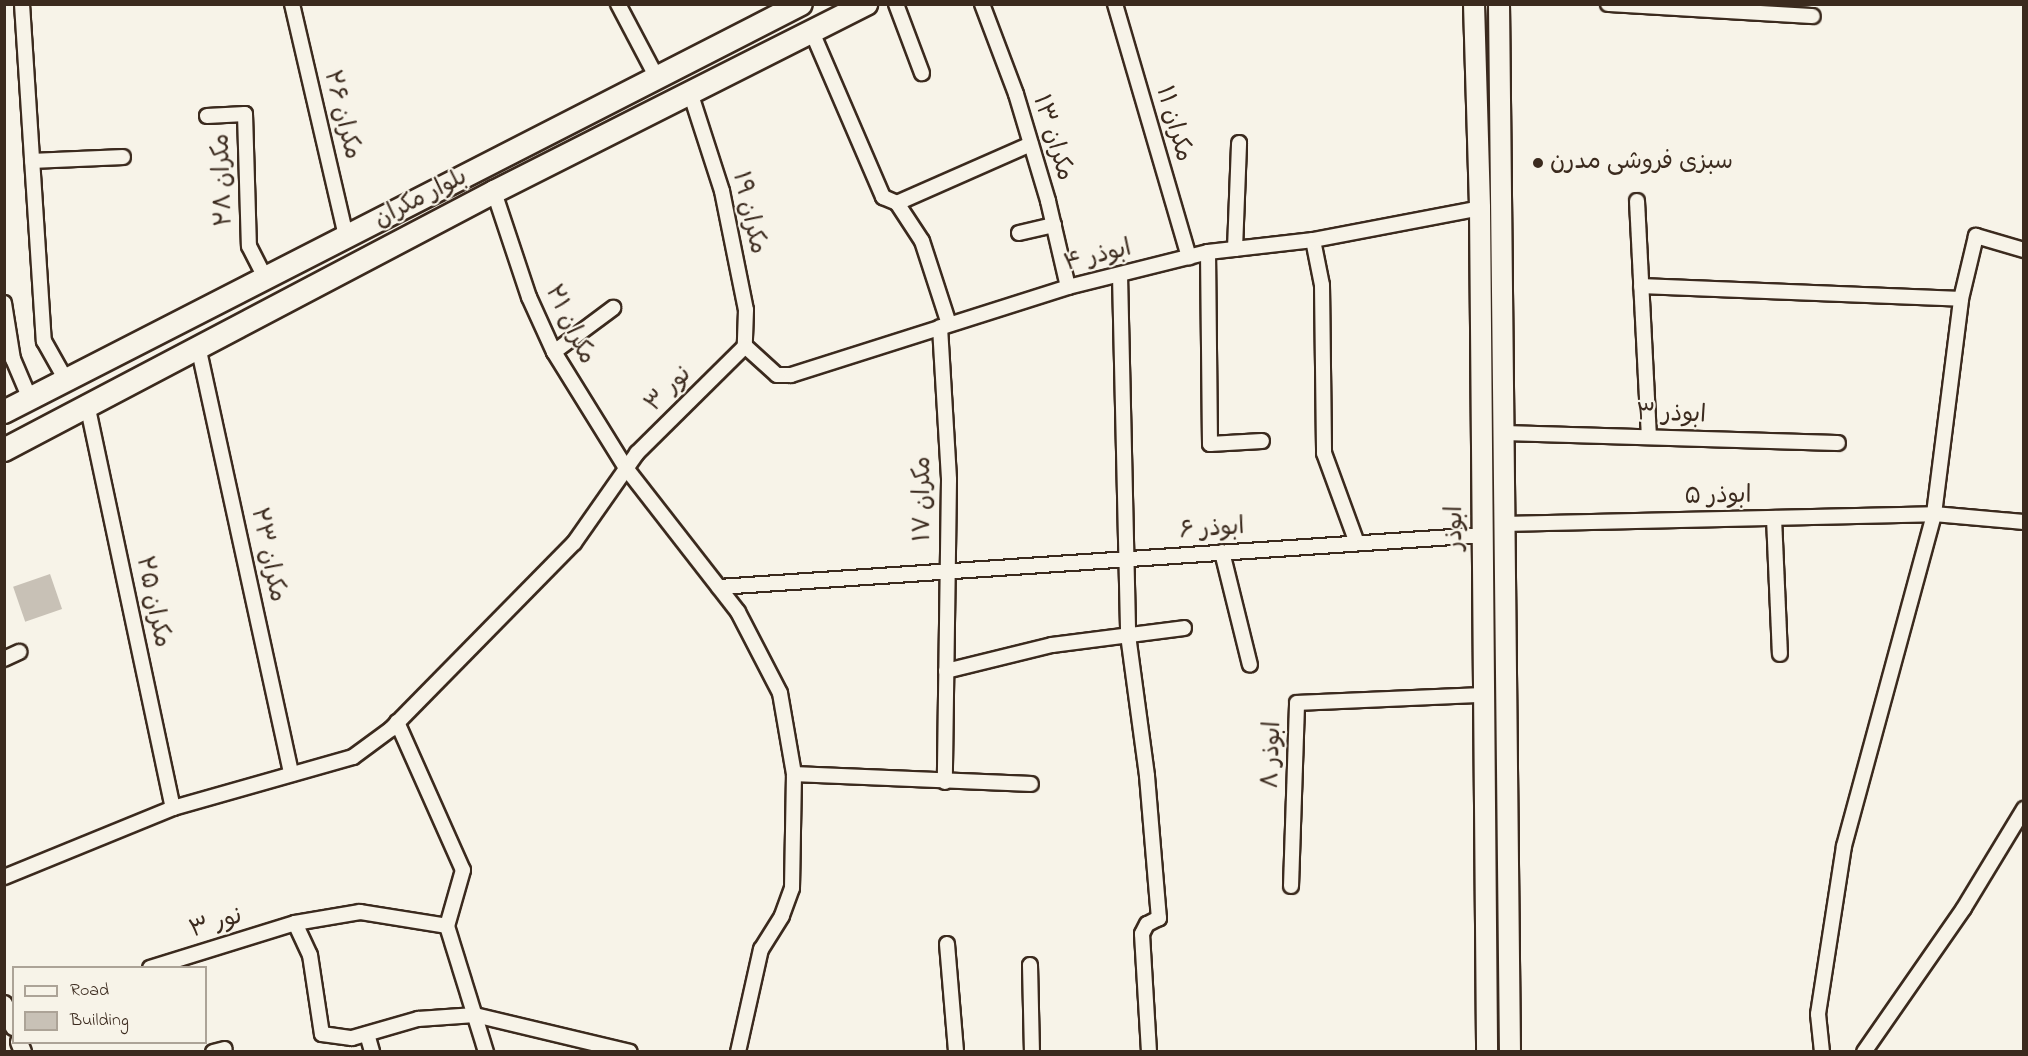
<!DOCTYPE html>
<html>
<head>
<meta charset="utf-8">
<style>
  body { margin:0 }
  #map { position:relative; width:2028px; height:1056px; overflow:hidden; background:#f7f3e8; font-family:"Indie Flower","Playpen Sans Arabic",sans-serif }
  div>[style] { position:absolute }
  .building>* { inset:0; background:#c8c1b6; transform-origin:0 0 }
  .roads { filter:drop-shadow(2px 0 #3b2a1e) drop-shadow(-2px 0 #3b2a1e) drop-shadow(0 2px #3b2a1e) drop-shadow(0 -2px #3b2a1e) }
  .minor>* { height:14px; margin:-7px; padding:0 7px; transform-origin:7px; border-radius:7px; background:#f7f3e8 }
  .tertiary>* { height:16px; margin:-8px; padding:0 8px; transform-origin:8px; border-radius:8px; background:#f7f3e8 }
  .secondary>* { height:20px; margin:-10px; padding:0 10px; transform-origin:10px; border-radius:10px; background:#f7f3e8 }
  .primary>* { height:22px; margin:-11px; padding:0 11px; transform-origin:11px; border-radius:11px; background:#f7f3e8 }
  .dots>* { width:16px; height:16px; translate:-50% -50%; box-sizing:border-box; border:3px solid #f7f3e8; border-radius:50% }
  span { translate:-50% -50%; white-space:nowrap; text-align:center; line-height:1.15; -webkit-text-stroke:4.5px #f7f3e8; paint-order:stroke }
  .street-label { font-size:24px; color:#3b2a1e }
  .poi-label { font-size:24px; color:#3b2a1e }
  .left { translate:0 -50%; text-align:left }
  .frame { position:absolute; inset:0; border:6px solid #3b2a1e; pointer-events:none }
  .legend { position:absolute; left:12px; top:966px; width:195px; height:78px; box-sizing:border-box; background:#f7f3e8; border:2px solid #aca397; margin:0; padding:8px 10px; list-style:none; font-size:18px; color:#3b2a1e }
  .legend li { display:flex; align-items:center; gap:12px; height:30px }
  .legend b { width:30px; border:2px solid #aca397 }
</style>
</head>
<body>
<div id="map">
  <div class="building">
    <i style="left:50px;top:574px;width:37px;height:39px;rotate:71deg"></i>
  </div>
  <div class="roads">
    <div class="minor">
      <i style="left:22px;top:4px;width:338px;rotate:86.3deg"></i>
      <i style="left:44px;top:341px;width:45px;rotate:60.6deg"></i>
      <i style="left:292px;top:4px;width:238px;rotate:76.9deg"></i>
      <i style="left:618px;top:4px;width:81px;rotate:62.2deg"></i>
      <i style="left:896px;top:4px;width:74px;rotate:69.4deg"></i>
      <i style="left:982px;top:4px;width:96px;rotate:69.3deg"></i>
      <i style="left:1016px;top:94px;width:112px;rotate:73.3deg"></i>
      <i style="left:1048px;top:201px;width:88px;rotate:76.9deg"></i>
      <i style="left:1115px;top:4px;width:264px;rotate:73.7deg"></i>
      <i style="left:1608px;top:4px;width:205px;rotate:3.4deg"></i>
      <i style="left:812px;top:32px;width:180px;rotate:66.7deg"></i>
      <i style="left:883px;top:197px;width:15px;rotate:23deg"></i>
      <i style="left:897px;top:203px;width:45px;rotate:56.7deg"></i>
      <i style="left:922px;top:241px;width:87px;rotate:72deg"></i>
      <i style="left:690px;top:92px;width:104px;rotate:72.1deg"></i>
      <i style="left:722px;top:191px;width:121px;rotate:78.6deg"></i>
      <i style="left:746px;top:310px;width:36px;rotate:92deg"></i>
      <i style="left:207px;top:116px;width:38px;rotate:-3deg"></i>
      <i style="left:245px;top:114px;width:132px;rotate:88.3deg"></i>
      <i style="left:249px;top:246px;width:36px;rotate:63deg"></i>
      <i style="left:32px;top:161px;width:91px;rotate:-2.5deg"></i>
      <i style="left:494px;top:192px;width:111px;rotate:71.6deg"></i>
      <i style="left:529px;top:297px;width:60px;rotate:65.6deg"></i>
      <i style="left:554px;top:352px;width:137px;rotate:58.2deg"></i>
      <i style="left:626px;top:468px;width:182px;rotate:52.1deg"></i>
      <i style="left:738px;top:612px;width:91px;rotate:62.6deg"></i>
      <i style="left:780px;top:693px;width:82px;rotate:80.2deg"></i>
      <i style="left:794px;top:774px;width:114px;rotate:91deg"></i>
      <i style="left:792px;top:888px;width:30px;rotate:110deg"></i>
      <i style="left:782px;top:916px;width:39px;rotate:122deg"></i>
      <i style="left:761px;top:949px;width:106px;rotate:102.6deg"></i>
      <i style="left:1637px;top:201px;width:236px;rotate:87.1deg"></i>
      <i style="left:897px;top:203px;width:146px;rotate:-23.8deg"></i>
      <i style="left:1019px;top:233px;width:36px;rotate:-13deg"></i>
      <i style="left:1313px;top:240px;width:46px;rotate:78.7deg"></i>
      <i style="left:1322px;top:285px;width:168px;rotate:89.3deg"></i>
      <i style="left:1324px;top:453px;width:96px;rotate:69.9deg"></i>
      <i style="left:1235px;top:249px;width:106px;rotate:-87.8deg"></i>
      <i style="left:1208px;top:252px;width:192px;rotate:89.4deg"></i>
      <i style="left:1210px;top:444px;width:52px;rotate:-3.3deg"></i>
      <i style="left:1120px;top:275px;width:360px;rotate:88.7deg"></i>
      <i style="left:1128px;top:635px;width:142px;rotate:82.3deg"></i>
      <i style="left:1147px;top:776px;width:143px;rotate:85.2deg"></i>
      <i style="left:1159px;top:918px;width:13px;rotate:153deg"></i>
      <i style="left:1147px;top:924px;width:11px;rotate:117deg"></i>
      <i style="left:1142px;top:934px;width:118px;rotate:86.6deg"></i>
      <i style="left:1641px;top:286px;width:320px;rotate:2.3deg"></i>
      <i style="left:4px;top:303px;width:57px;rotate:80.9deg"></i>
      <i style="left:13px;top:359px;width:43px;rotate:67deg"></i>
      <i style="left:940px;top:327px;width:153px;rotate:86.6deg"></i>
      <i style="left:949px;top:480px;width:302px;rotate:90.8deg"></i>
      <i style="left:198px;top:346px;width:438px;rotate:77.7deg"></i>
      <i style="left:745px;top:346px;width:43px;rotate:42.2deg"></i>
      <i style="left:777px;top:375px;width:14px"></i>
      <i style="left:791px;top:375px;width:291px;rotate:-17.6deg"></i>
      <i style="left:1068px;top:287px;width:144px;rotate:-14deg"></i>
      <i style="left:1208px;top:252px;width:106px;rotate:-6.5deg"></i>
      <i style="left:1313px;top:240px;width:170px;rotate:-10.8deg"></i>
      <i style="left:554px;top:352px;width:74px;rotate:-36.7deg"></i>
      <i style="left:87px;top:404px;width:413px;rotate:78deg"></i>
      <i style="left:1503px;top:433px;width:335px;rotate:1.7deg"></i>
      <i style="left:1774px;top:518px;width:136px;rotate:87.5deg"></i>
      <i style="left:1503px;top:524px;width:431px;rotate:-1.3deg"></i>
      <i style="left:1934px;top:514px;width:90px;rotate:5.1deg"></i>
      <i style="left:1222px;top:552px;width:116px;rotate:76.1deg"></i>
      <i style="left:719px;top:587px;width:764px;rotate:-3.9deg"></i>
      <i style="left:4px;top:659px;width:17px;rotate:-25deg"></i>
      <i style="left:946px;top:671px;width:109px;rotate:-13.8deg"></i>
      <i style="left:1052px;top:645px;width:133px;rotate:-7.3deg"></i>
      <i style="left:397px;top:722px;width:162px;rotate:66deg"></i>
      <i style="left:463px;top:870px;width:58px;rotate:105.9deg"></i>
      <i style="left:794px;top:774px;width:237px;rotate:2.4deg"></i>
      <i style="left:4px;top:877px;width:183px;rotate:-22.2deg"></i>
      <i style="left:173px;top:808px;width:187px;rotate:-15.8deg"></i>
      <i style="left:353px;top:757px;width:47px;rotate:-36.4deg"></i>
      <i style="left:391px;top:729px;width:261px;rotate:-45.5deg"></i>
      <i style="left:574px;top:543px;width:110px;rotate:-55deg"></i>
      <i style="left:637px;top:453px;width:152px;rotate:-44.7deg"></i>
      <i style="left:1291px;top:886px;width:183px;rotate:-88.1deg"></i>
      <i style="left:1297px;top:703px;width:185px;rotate:-2.5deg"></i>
      <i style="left:295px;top:923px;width:35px;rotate:65deg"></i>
      <i style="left:310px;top:955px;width:80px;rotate:81.4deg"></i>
      <i style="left:322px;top:1034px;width:30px;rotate:8deg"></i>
      <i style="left:352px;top:1038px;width:69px;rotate:-16.1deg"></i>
      <i style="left:418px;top:1019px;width:57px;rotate:-4deg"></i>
      <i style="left:475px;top:1015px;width:159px;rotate:13.4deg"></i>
      <i style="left:447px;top:926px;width:132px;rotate:72.8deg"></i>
      <i style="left:947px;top:944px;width:108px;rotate:85.2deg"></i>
      <i style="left:1030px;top:965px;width:87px;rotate:88.7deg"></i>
      <i style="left:150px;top:968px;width:152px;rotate:-17.2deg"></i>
      <i style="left:295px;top:923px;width:66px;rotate:-9.6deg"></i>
      <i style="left:360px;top:912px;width:88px;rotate:9.1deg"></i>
      <i style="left:367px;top:1034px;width:19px;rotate:74deg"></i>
      <i style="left:213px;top:1052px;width:12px;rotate:-14deg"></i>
      <i style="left:1822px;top:1052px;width:38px;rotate:-96deg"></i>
      <i style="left:1818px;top:1014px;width:170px;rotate:-81.2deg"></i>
      <i style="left:1844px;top:846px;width:344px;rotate:-74.8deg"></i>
      <i style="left:1934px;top:514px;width:217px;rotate:-82.8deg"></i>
      <i style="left:1961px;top:299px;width:65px;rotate:-76.6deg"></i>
      <i style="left:1976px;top:236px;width:50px;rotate:16.3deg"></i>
      <i style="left:1864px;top:1052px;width:175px;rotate:-55.2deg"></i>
      <i style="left:1964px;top:908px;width:116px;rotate:-58.8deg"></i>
    </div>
    <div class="tertiary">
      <i style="left:4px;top:1004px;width:25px;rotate:67deg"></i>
      <i style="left:19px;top:1042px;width:11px;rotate:68deg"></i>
    </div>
    <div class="secondary">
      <i style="left:1474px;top:4px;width:204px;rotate:88.3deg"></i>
      <i style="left:1480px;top:208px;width:844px;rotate:89.52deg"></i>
      <i style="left:1499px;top:4px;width:1048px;rotate:89.4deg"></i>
    </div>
    <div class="primary">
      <i style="left:4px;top:412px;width:895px;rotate:-27.11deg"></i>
      <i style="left:4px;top:450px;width:554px;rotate:-27.77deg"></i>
      <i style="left:494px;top:192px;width:417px;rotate:-26.8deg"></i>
    </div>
  </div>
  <div class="dots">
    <i style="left:1538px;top:163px;background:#3b2a1e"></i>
  </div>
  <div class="street-label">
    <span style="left:341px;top:115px;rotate:76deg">مکران ۲۶</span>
    <span style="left:1173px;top:124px;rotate:74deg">مکران ۱۱</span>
    <span style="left:1052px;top:138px;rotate:73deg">مکران ۱۳</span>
    <span style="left:224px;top:180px;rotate:-92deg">مکران ۲۸</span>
    <span style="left:421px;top:199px;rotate:-27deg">بلوار مکران</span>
    <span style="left:748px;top:213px;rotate:77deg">مکران ۱۹</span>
    <span style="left:1098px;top:257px;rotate:-14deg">ابوذر ۴</span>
    <span style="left:569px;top:325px;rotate:64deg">مکران ۲۱</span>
    <span style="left:669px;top:390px;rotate:-45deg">نور ۳</span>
    <span style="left:1671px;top:415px;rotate:2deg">ابوذر ۳</span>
    <span style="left:1718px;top:497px;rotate:-1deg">ابوذر ۵</span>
    <span style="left:924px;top:499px;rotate:-90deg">مکران ۱۷</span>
    <span style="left:1456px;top:528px;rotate:-90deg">ابوذر</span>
    <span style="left:1212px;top:530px;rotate:-4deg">ابوذر ۶</span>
    <span style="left:267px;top:555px;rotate:78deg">مکران ۲۳</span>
    <span style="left:152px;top:602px;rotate:78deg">مکران ۲۵</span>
    <span style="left:1273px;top:755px;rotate:-88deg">ابوذر ۸</span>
    <span style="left:216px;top:924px;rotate:-17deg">نور ۳</span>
  </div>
  <div class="poi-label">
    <span class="left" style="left:1550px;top:163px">سبزی فروشی مدرن</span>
  </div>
  <div class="frame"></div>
  <ul class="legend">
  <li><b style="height:8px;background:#f7f3e8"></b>Road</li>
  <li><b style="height:16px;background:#c8c1b6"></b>Building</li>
  </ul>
</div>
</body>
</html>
